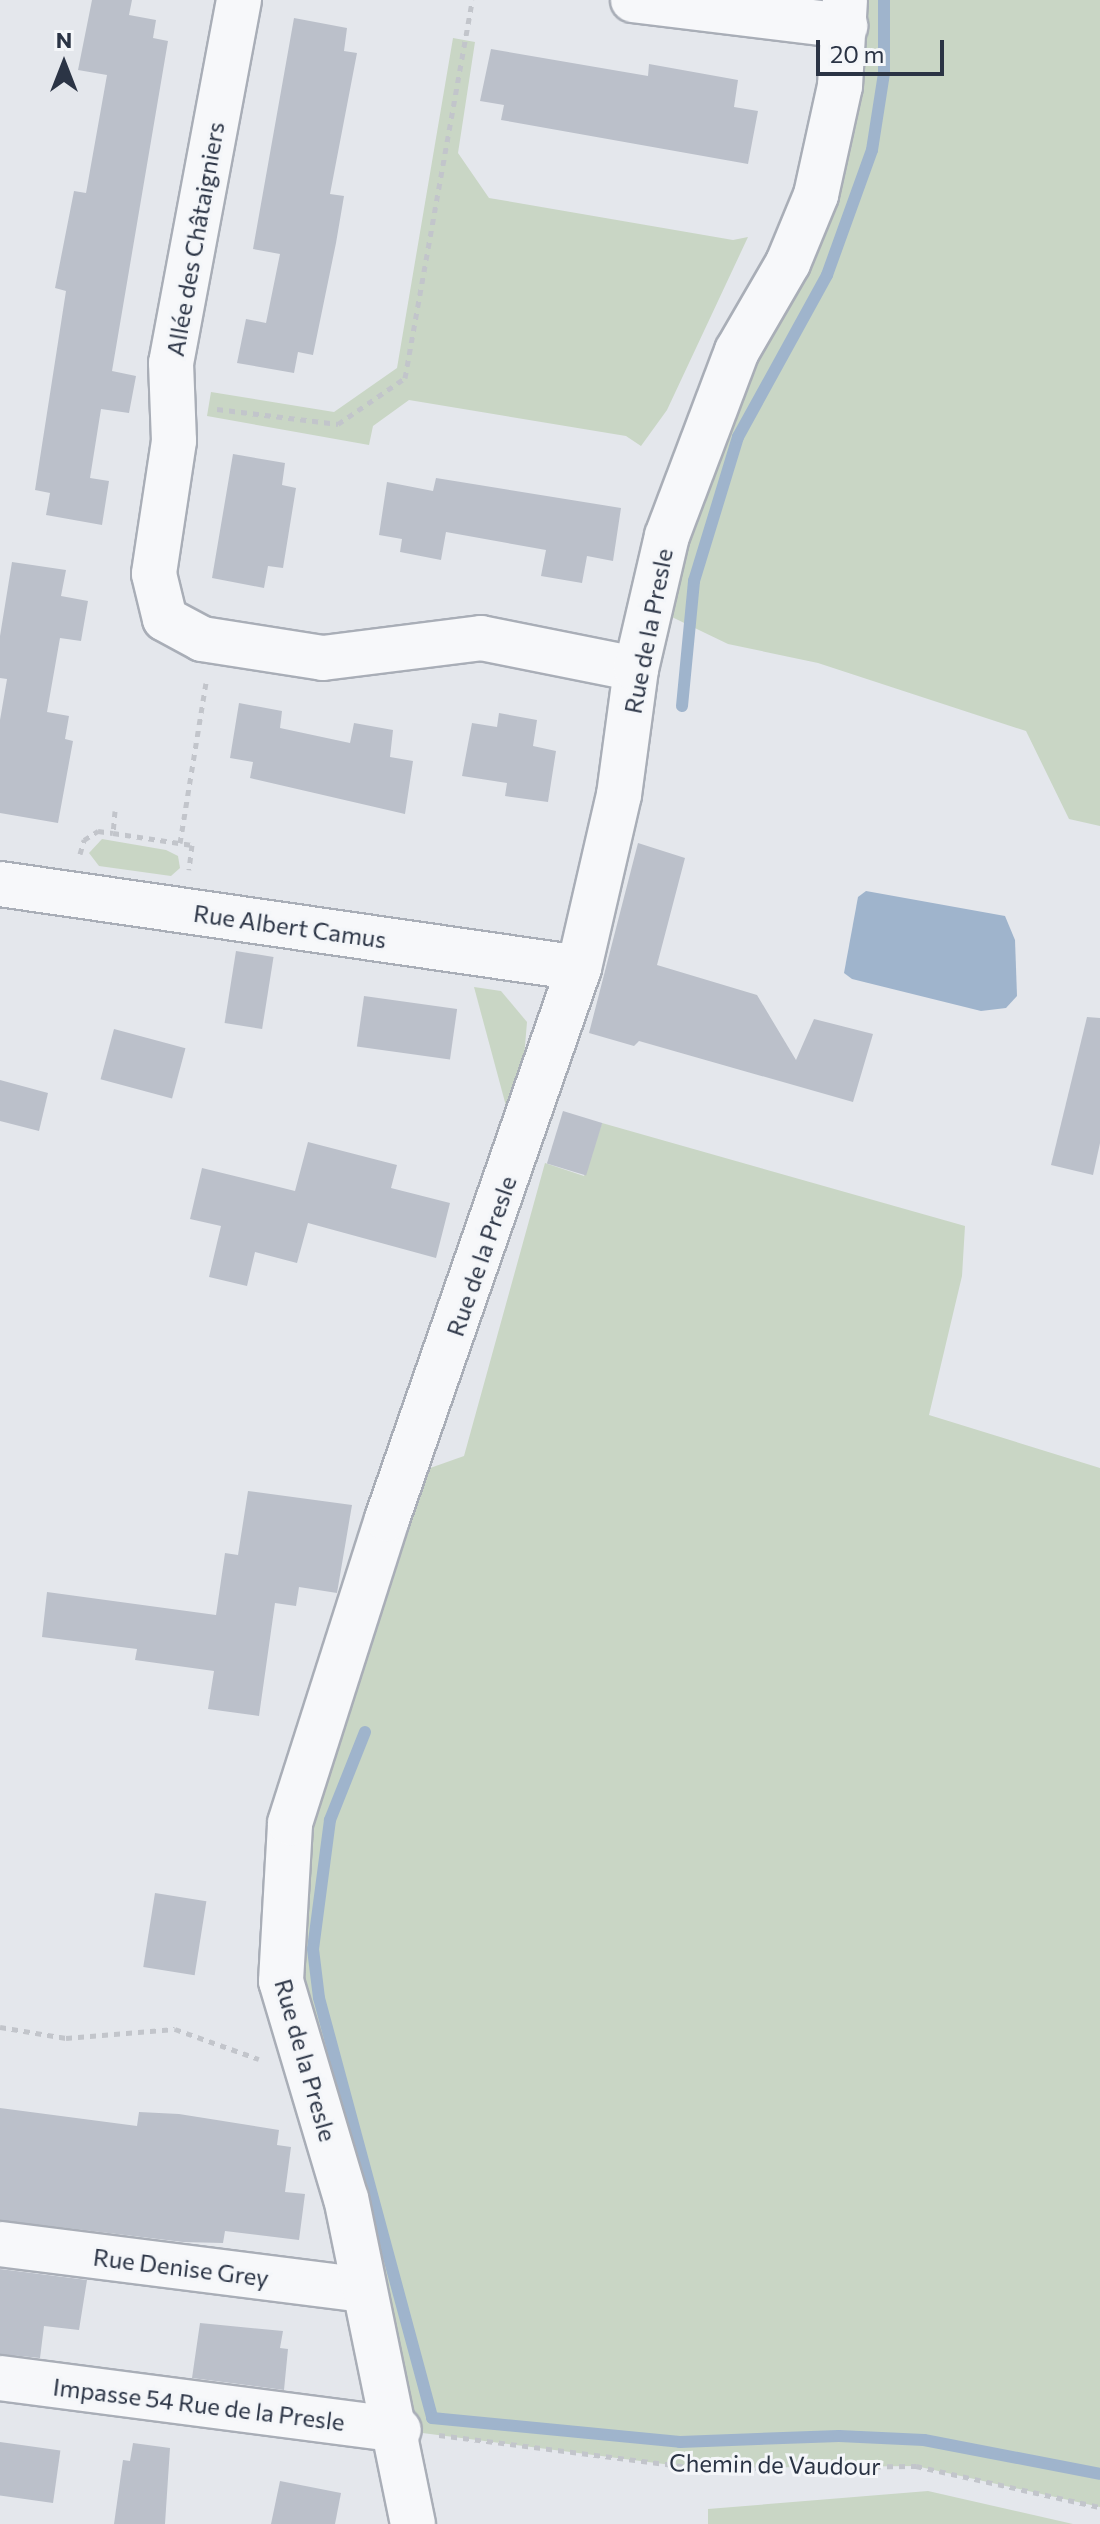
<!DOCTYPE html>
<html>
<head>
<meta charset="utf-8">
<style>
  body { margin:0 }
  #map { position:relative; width:1100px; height:2524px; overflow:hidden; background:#e4e7ec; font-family:Commissioner,sans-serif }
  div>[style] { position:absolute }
  .green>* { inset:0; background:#c9d6c5 }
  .water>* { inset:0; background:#9fb4cc }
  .stream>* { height:12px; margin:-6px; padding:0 6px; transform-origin:6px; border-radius:6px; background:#9fb4cc }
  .building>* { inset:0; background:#bbc0ca; transform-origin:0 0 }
  .path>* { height:5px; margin-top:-2.5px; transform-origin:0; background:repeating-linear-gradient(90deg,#c2c5cb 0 6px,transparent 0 12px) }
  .roads { filter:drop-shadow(2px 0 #a9aeb7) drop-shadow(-2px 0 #a9aeb7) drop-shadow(0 2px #a9aeb7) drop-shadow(0 -2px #a9aeb7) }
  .minor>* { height:44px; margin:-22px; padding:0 22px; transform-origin:22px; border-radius:22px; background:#f7f8fa }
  span { translate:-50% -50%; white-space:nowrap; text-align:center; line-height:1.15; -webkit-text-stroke:6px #f4f6f9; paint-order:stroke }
  .street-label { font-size:24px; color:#2b3445 }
  .north { position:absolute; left:24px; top:24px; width:80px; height:80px; -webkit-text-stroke:6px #f4f6f9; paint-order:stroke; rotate:0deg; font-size:22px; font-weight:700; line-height:32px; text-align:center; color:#2b3445 }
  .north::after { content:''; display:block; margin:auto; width:28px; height:36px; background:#2b3445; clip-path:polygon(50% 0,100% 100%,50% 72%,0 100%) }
  .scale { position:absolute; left:816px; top:40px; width:128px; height:36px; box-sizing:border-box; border:4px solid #2b3445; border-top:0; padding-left:10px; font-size:24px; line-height:28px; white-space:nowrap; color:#2b3445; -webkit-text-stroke:6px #f4f6f9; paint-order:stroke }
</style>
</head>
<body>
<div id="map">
  <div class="green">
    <i style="clip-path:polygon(845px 0,1100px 0,1100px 826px,1069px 819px,1026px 731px,818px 663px,728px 644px,649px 606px,788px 263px)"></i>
    <i style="clip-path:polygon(453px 38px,475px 42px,458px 153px,489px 198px,733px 240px,748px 237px,667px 410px,641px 446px,626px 436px,409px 400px,373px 426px,369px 445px,207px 416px,211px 392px,334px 412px,397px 368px)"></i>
    <i style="clip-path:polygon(102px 839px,166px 850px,178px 856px,180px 868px,171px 876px,99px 866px,89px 853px)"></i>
    <i style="clip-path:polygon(474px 987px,501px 991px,527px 1022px,524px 1058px,506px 1106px)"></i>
    <i style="clip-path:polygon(602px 1123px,965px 1226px,962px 1276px,929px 1415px,1100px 1468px,1100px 2507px,916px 2466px,695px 2468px,399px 2430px,282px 1892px,402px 1478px,464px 1456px,545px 1163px,584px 1176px)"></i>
    <i style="clip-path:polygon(928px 2491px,1073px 2524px,708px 2524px,708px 2509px)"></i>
  </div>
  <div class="water">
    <i style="clip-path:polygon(866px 891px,1005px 916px,1015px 940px,1017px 996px,1006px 1008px,981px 1011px,852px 979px,844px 973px,858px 897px)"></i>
  </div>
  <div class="stream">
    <i style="left:682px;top:706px;width:126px;rotate:-84.5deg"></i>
    <i style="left:694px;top:581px;width:151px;rotate:-73deg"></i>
    <i style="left:738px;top:437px;width:185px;rotate:-61.2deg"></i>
    <i style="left:827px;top:275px;width:133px;rotate:-70.2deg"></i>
    <i style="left:872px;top:150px;width:78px;rotate:-81.1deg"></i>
    <i style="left:884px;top:73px;width:73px;rotate:-90deg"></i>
    <i style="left:365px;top:1732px;width:95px;rotate:111.7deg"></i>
    <i style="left:330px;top:1820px;width:130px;rotate:97.5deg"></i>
    <i style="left:313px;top:1949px;width:49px;rotate:83deg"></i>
    <i style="left:319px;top:1998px;width:435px;rotate:74.9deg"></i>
    <i style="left:432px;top:2418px;width:249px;rotate:5.5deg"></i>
    <i style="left:680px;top:2442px;width:159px;rotate:-2.2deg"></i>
    <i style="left:839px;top:2436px;width:85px;rotate:2.7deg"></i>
    <i style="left:924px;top:2440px;width:179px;rotate:10.9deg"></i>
  </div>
  <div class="building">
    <i style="clip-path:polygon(92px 0,132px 0,129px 15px,156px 20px,153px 38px,168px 41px,112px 371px,136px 376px,129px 413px,101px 409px,90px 478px,109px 481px,102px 525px,46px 515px,50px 493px,35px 490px,66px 291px,55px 288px,74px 191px,86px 193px,107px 75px,78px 70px)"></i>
    <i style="clip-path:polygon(294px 18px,347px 28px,344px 51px,357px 53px,330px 194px,344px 196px,336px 243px,313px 355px,298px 352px,294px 373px,237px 363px,246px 319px,266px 323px,280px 254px,253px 249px)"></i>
    <i style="clip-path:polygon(491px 49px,648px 76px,649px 64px,738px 80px,734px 107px,758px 111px,748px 164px,501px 120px,504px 105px,480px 101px)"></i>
    <i style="clip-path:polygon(233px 454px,285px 463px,282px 485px,296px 488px,283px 568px,268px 566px,264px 588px,212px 578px)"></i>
    <i style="clip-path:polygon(436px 478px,621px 508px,613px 561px,587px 556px,582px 583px,541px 576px,546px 550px,446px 532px,441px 560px,400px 552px,402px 539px,379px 535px,387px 482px,433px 491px)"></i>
    <i style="clip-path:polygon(12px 562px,66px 570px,61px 596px,88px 601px,81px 641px,60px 638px,47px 712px,69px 716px,65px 739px,73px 741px,58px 823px,0 813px,0 720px,7px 679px,0 678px,0 636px)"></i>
    <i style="clip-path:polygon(239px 703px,282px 711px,280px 728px,350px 743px,354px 723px,393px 730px,390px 757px,413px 761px,405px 814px,250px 778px,253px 762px,230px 758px)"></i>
    <i style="clip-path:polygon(499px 713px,537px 720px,533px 746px,556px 751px,548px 802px,505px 796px,507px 783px,462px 776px,472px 723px,497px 727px)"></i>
    <i style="clip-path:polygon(638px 843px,685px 858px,657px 965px,757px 995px,796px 1060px,814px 1019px,873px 1034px,853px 1102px,639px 1041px,634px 1046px,589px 1033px)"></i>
    <i style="left:236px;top:951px;width:38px;height:73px;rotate:9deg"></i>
    <i style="left:364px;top:996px;width:94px;height:51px;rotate:8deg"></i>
    <i style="clip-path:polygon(1087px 1017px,1100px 1018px,1100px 1143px,1093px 1175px,1051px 1165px)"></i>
    <i style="left:114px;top:1029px;width:74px;height:52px;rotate:15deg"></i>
    <i style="clip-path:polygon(0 1080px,48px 1093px,39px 1131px,0 1121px)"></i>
    <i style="left:563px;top:1111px;width:41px;height:55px;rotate:17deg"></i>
    <i style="clip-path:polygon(308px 1142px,397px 1165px,391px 1188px,450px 1203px,436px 1258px,308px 1223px,297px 1263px,255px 1252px,247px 1286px,209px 1277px,221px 1226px,190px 1219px,202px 1168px,295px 1191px)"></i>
    <i style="clip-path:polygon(248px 1491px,352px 1505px,337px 1593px,299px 1587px,296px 1606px,275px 1603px,259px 1716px,208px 1709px,214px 1671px,135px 1660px,137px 1649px,42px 1637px,47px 1592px,216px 1615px,225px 1553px,238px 1555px)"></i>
    <i style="left:155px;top:1893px;width:52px;height:75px;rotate:9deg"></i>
    <i style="clip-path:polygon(0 2108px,137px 2126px,139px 2112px,179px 2114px,279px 2130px,277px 2145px,291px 2147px,285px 2192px,305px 2194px,299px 2240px,225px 2231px,223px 2243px,183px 2242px,0 2220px)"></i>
    <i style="clip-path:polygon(0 2269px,87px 2280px,79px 2330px,44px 2326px,40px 2358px,0 2354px)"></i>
    <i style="clip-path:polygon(200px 2323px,283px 2331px,280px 2348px,288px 2349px,284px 2390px,192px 2378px)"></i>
    <i style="left:0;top:2442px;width:61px;height:53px;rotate:8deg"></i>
    <i style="clip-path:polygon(133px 2443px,170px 2448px,165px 2524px,114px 2524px,123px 2460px,130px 2461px)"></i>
    <i style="clip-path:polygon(280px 2481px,341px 2493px,335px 2524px,271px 2524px)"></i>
  </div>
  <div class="path">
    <i style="left:217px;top:409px;width:122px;rotate:7.1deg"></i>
    <i style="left:338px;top:424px;width:81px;rotate:-34.5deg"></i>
    <i style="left:405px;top:378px;width:384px;rotate:-79.9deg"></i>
    <i style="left:115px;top:811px;width:22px;rotate:95deg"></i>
    <i style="left:113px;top:833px;width:80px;rotate:8.6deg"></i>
    <i style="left:192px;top:845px;width:25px;rotate:97deg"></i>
    <i style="left:180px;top:843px;width:162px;rotate:-80.8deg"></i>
    <i style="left:80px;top:854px;width:15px;rotate:-74deg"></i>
    <i style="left:84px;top:840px;width:17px;rotate:-33deg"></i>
    <i style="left:98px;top:831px;width:15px;rotate:8deg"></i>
    <i style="left:0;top:2027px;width:67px;rotate:9.5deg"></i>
    <i style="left:66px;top:2038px;width:109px;rotate:-4.7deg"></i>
    <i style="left:175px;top:2029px;width:89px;rotate:19.7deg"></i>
    <i style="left:439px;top:2435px;width:258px;rotate:7.3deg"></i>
    <i style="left:695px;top:2468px;width:221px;rotate:-0.5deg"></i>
    <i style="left:916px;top:2466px;width:189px;rotate:12.6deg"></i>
  </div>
  <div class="roads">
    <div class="minor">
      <i style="left:239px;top:0;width:369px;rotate:100.6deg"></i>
      <i style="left:171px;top:363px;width:78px;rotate:87.8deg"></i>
      <i style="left:174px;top:441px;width:134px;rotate:98.6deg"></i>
      <i style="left:154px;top:574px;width:46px;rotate:76.3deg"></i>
      <i style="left:165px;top:619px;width:42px;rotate:28.4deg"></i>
      <i style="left:202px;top:639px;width:122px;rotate:8.9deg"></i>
      <i style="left:323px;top:658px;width:159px;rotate:-7.2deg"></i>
      <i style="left:481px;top:638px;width:158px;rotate:11.3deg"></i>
      <i style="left:633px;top:0;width:214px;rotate:7deg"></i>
      <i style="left:0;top:884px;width:585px;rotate:8.25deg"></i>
      <i style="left:0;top:2244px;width:366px;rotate:7.2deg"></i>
      <i style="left:0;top:2378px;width:402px;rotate:7.4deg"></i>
      <i style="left:413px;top:2524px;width:332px;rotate:-101.6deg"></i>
      <i style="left:346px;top:2199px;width:227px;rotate:-106.6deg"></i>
      <i style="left:281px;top:1981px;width:158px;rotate:-86.7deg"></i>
      <i style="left:290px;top:1823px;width:319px;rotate:-72.3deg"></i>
      <i style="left:387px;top:1519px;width:583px;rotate:-70.79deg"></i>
      <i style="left:579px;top:968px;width:178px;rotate:-77deg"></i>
      <i style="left:619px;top:795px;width:127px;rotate:-82.3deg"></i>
      <i style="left:636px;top:669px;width:137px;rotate:-76.9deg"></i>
      <i style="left:667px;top:536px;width:198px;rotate:-69.3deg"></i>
      <i style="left:737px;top:351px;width:102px;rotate:-59.9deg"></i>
      <i style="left:788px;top:263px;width:74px;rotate:-67.6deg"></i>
      <i style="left:816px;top:195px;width:112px;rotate:-77.6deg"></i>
      <i style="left:840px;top:86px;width:86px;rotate:-86.7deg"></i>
    </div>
  </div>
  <div class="street-label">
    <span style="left:195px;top:239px;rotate:-80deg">Allée des Châtaigniers</span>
    <span style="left:648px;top:631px;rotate:-79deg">Rue de la Presle</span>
    <span style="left:290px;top:926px;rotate:8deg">Rue Albert Camus</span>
    <span style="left:481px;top:1256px;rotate:-71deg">Rue de la Presle</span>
    <span style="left:306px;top:2060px;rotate:74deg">Rue de la Presle</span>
    <span style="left:181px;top:2267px;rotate:7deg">Rue Denise Grey</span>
    <span style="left:199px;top:2404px;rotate:7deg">Impasse 54 Rue de la Presle</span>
    <span style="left:775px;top:2464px;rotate:1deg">Chemin de Vaudour</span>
  </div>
  <div class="north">N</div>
  <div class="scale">20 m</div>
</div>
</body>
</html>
